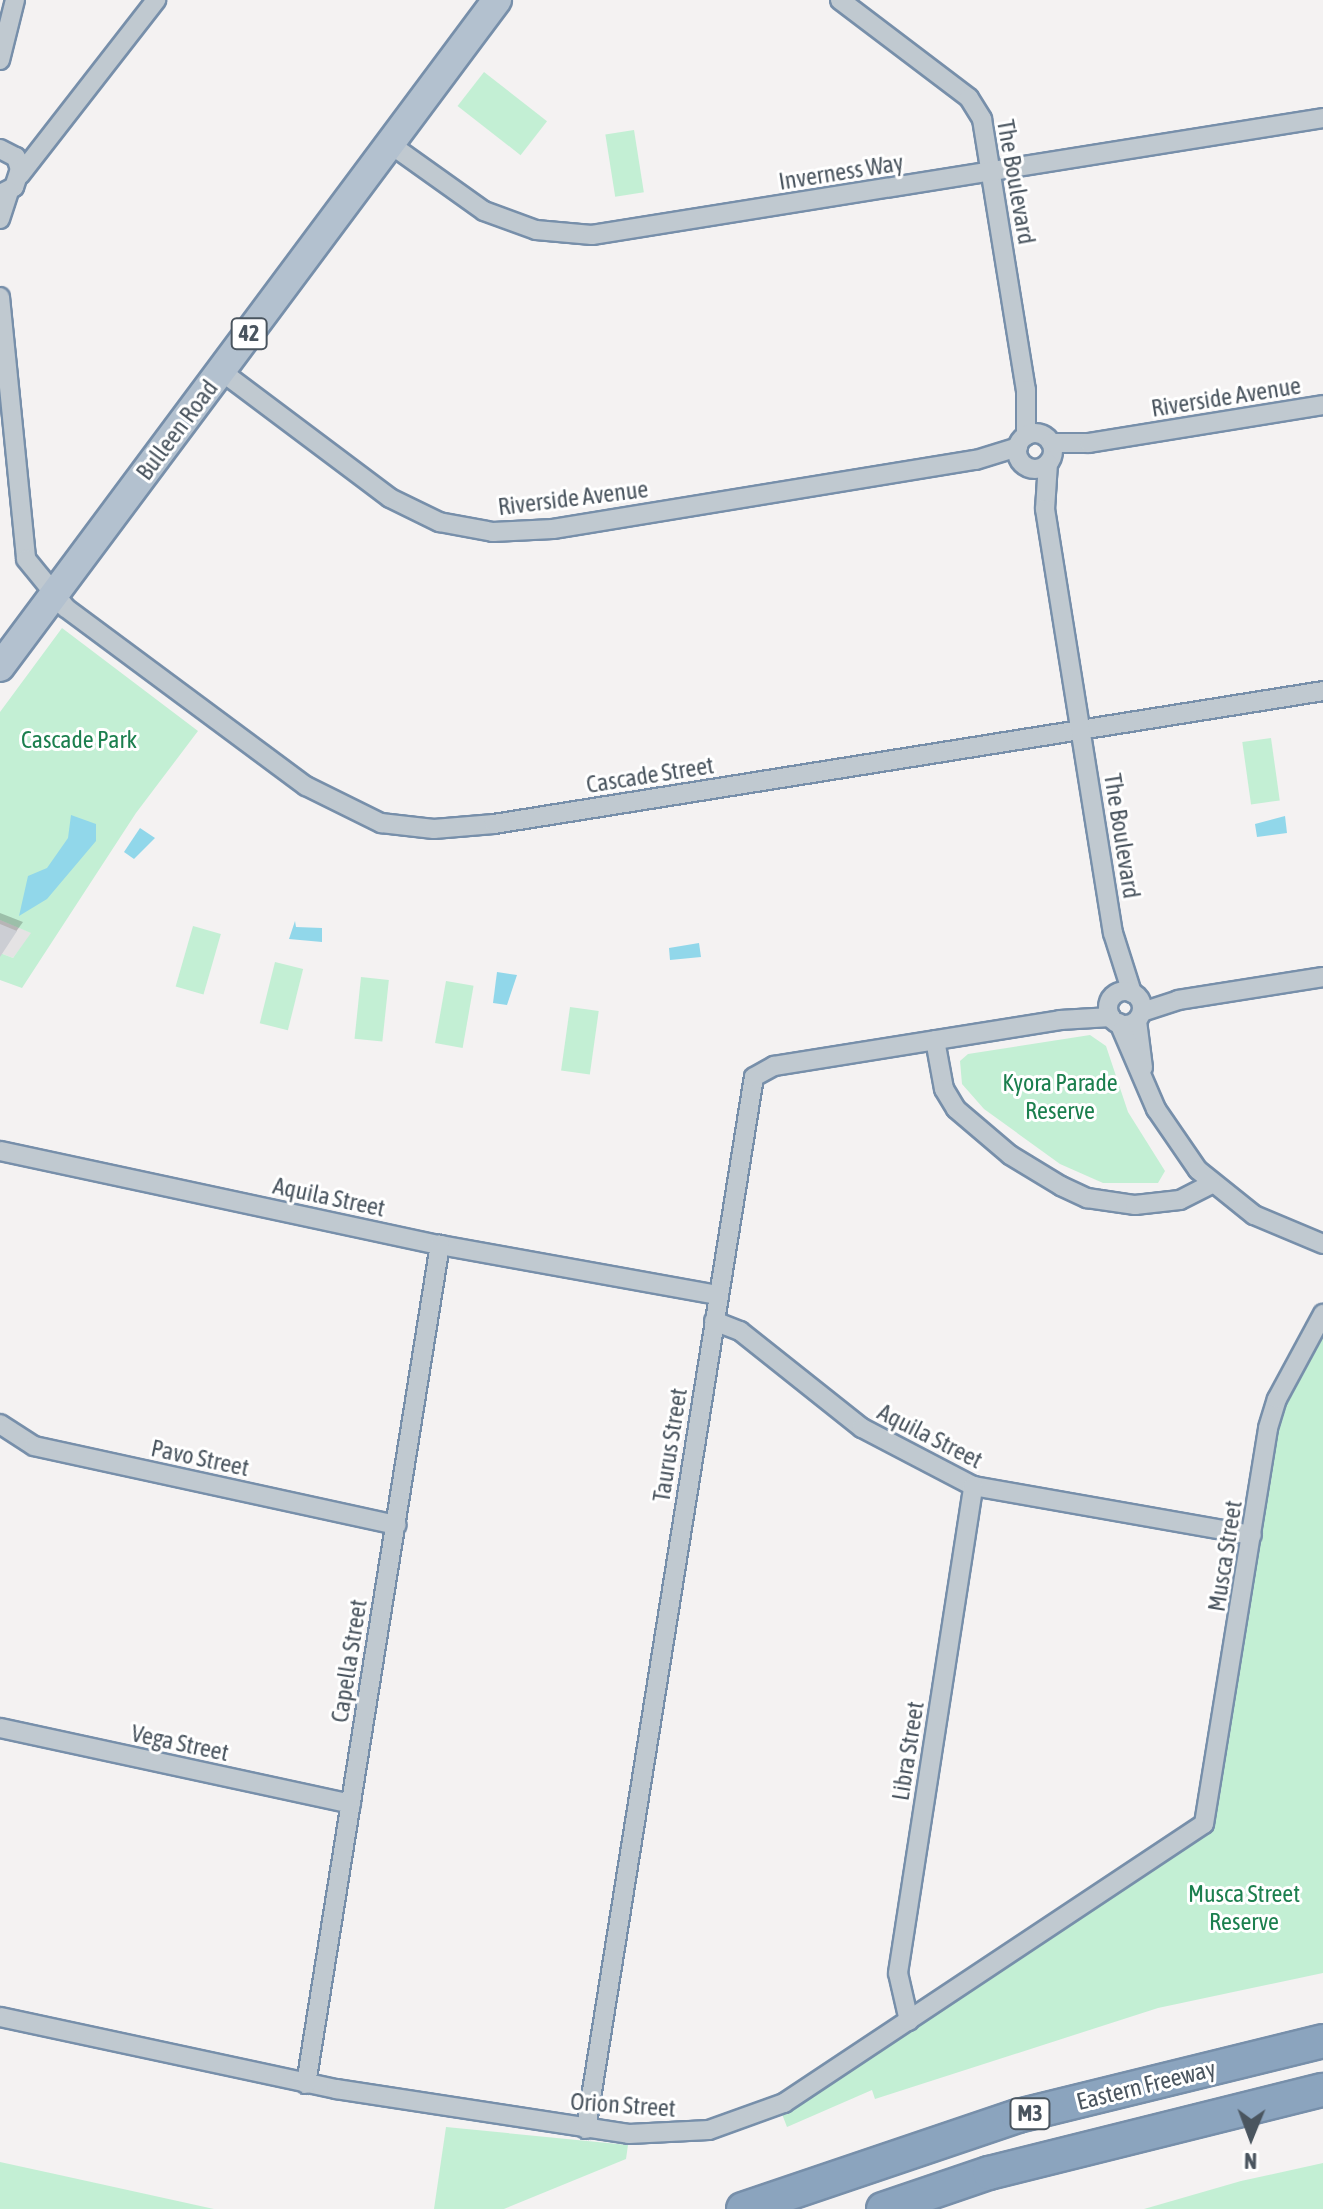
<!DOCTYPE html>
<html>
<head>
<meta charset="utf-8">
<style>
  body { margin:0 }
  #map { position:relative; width:1323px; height:2209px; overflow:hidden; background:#f4f2f2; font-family:"Asap Condensed",sans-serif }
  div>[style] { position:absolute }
  .education>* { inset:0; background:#e5e3e4 }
  .green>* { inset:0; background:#c3efd4; transform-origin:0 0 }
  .water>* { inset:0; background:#91d7ea }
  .shadow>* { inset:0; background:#0003 }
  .building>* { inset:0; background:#ccced4 }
  .roads { filter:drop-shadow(2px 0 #778faa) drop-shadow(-2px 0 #778faa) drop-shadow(0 2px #778faa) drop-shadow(0 -2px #778faa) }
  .street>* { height:18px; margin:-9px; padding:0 9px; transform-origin:9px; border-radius:9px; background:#c0c9d0 }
  .street>.ring { margin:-9px; padding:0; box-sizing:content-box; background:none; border:18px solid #c0c9d0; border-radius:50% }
  .primary>* { height:28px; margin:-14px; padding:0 14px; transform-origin:14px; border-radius:14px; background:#b3c1cf }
  .highway>* { height:32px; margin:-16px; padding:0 16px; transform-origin:16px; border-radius:16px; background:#8ba4be }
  span { translate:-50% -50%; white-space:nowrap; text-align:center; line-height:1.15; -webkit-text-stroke:6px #fff; paint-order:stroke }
  .shield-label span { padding:2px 6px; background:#fff; border:2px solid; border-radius:6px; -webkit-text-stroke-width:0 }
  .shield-label { font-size:22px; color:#4a555f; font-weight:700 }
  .street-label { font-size:24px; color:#4a555f }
  .park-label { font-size:24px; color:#1b7f4e }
  .north { position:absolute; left:1211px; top:2097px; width:80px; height:80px; -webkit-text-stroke:6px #fff; paint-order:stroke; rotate:181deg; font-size:22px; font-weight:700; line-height:32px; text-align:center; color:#4a555f }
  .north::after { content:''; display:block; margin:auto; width:28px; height:36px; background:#4a555f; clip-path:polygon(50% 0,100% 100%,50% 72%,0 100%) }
</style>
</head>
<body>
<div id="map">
  <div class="education">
    <i style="clip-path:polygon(0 920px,32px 933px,13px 958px,0 953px)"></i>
  </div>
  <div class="green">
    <i style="left:484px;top:72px;width:80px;height:43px;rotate:38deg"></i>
    <i style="left:634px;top:130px;width:63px;height:29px;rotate:81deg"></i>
    <i style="clip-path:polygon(62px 628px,198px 731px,136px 813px,22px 988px,0 980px,0 953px,13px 958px,31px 933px,0 920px,0 712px)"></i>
    <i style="left:1271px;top:738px;width:63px;height:29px;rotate:82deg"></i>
    <i style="left:193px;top:926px;width:29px;height:63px;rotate:16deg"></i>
    <i style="left:275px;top:962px;width:29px;height:63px;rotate:14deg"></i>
    <i style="left:361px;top:977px;width:28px;height:62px;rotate:6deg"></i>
    <i style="left:446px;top:981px;width:28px;height:63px;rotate:10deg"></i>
    <i style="left:570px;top:1007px;width:29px;height:64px;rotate:8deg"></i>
    <i style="clip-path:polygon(1090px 1035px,1106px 1046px,1128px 1112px,1165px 1171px,1158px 1183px,1103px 1183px,1060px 1164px,984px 1109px,962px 1084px,960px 1061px,968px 1054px)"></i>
    <i style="clip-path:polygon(1323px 1333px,1323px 1973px,1158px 2008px,875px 2099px,872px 2090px,787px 2127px,782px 2114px,1211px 1830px,1281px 1416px)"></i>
    <i style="clip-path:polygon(446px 2127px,628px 2145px,626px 2159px,504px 2209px,434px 2209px)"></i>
    <i style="clip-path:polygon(0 2162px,55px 2174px,214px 2209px,0 2209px)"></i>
    <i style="clip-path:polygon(1323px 2163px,1323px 2209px,1144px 2209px,1241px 2181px)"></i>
  </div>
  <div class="water">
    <i style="clip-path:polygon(71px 815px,96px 824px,96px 841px,47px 899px,19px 916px,28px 876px,47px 868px,68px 838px)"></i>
    <i style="clip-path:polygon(1285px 816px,1287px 833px,1257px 837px,1255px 824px)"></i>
    <i style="clip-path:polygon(140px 828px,155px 838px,134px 859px,124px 852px)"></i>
    <i style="clip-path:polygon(295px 921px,296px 927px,322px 928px,322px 942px,289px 939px)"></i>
    <i style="clip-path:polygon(699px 943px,701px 957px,670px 960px,669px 948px)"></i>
    <i style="clip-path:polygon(497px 972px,517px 975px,507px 1005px,493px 1003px)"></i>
  </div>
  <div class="shadow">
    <i style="clip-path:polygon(0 913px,23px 922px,4px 948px,0 946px)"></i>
  </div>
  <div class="building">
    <i style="clip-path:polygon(0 924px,17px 931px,0 957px)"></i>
  </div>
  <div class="roads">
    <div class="street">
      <i style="left:840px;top:0;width:162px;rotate:37.2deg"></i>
      <i style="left:969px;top:98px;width:25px;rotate:58deg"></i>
      <i style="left:982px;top:119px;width:275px;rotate:80.8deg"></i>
      <i style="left:1026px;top:390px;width:46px;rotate:90deg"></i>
      <i style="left:0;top:60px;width:62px;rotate:-76deg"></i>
      <i style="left:390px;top:144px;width:115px;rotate:35.5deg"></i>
      <i style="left:484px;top:211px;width:55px;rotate:20.1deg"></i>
      <i style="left:536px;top:230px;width:56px;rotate:5.1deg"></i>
      <i style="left:592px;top:235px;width:740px;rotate:-9.09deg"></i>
      <i style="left:0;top:149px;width:18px;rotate:27deg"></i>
      <i style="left:16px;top:157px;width:13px;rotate:72deg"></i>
      <i style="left:20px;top:169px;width:19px;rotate:108deg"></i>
      <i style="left:14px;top:187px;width:16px;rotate:153deg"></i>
      <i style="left:20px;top:175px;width:222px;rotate:-52.1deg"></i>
      <i style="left:0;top:219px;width:29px;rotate:-72deg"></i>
      <i style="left:0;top:297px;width:263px;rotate:84.3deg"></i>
      <i style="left:26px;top:559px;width:63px;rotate:50.8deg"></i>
      <i style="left:66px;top:608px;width:299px;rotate:36.6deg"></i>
      <i style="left:306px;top:786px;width:84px;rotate:26.3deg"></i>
      <i style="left:381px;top:823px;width:53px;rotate:6.5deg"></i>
      <i style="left:434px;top:829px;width:60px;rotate:-4.8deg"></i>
      <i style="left:494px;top:824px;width:840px;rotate:-9.11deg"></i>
      <i style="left:221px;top:371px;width:211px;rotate:36.9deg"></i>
      <i style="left:390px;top:498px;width:55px;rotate:26.1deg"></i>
      <i style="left:439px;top:522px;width:55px;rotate:10.5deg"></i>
      <i style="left:493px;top:532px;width:60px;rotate:-2.9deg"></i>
      <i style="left:553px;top:529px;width:429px;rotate:-9.3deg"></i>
      <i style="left:976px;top:460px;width:44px;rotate:-17.2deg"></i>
      <i class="ring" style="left:1017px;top:433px;width:18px;height:18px"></i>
      <i style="left:1051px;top:443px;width:38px"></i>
      <i style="left:1089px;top:443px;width:237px;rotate:-9.2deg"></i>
      <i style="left:1048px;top:463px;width:46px;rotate:93.7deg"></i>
      <i style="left:1045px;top:509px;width:429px;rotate:80.9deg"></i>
      <i style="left:1113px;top:933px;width:63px;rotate:72.4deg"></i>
      <i class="ring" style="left:1108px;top:991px;width:16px;height:16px"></i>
      <i style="left:1142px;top:1012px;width:38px;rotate:-18deg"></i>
      <i style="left:1178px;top:1000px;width:147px;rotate:-9deg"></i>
      <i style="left:1137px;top:1021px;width:47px;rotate:82.7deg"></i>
      <i style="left:1119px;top:1023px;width:94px;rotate:66.7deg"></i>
      <i style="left:1156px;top:1109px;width:74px;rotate:55.5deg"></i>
      <i style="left:1198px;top:1170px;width:72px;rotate:38.8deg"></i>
      <i style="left:1254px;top:1215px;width:75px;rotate:22.8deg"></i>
      <i style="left:935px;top:1040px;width:50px;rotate:79.6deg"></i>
      <i style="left:944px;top:1089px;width:23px;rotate:59deg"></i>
      <i style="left:956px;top:1109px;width:71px;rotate:40.4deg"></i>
      <i style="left:1010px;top:1155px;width:60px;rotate:31.3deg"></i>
      <i style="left:1061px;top:1186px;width:29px;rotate:25deg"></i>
      <i style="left:1087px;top:1198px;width:49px;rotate:8.3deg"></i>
      <i style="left:1135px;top:1205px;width:45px;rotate:-6.3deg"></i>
      <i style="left:1180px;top:1200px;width:35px;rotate:-27deg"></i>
      <i style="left:0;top:1151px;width:450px;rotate:12.1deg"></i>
      <i style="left:440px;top:1245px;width:282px;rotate:10.2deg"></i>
      <i style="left:714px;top:1321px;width:28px;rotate:21deg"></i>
      <i style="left:740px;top:1331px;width:156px;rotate:38.5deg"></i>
      <i style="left:862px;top:1428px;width:125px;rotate:27.6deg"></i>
      <i style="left:973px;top:1486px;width:283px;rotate:10deg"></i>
      <i style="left:0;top:1424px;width:40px;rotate:32.9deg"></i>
      <i style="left:34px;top:1446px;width:371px;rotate:12.3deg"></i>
      <i style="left:0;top:1728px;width:359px;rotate:12.2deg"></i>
      <i style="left:0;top:2017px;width:344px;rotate:12.1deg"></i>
      <i style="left:336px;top:2089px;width:296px;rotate:8.7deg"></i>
      <i style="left:629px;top:2134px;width:80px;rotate:-2.9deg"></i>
      <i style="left:709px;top:2130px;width:80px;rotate:-19.8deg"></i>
      <i style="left:784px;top:2103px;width:504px;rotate:-33.6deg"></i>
      <i style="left:1204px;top:1824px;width:401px;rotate:-80.8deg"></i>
      <i style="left:1268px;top:1428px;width:30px;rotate:-73deg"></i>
      <i style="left:1277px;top:1399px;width:97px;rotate:-61.6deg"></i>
      <i style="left:909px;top:2021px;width:49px;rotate:-102.9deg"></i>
      <i style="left:898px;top:1973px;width:493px;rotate:-81.2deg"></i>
      <i style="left:306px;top:2084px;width:850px;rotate:-80.93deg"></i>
      <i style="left:586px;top:2129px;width:1065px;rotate:-80.93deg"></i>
      <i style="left:754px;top:1077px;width:23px;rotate:-29deg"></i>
      <i style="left:774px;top:1066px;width:290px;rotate:-9.1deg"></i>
      <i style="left:1060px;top:1020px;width:51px;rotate:-3.4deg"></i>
    </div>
    <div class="primary">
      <i style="left:0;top:667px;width:832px;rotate:-53.31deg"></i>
    </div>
    <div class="highway">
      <i style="left:743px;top:2209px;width:290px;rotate:-18.7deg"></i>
      <i style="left:1018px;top:2116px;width:314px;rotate:-13.8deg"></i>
      <i style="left:883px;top:2209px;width:112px;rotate:-18.8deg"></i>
      <i style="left:989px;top:2173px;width:344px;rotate:-14deg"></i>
    </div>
  </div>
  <div class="shield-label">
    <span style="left:249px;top:334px">42</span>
    <span style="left:1030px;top:2114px">M3</span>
  </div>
  <div class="street-label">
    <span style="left:841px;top:172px;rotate:-9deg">Inverness Way</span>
    <span style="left:1016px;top:182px;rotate:80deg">The Boulevard</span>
    <span style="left:1226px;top:397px;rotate:-9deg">Riverside Avenue</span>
    <span style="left:177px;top:430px;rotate:-53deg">Bulleen Road</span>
    <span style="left:573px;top:498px;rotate:-7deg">Riverside Avenue</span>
    <span style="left:650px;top:775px;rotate:-9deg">Cascade Street</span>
    <span style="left:1122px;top:836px;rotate:81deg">The Boulevard</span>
    <span style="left:329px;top:1197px;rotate:12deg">Aquila Street</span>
    <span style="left:930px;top:1436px;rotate:27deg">Aquila Street</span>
    <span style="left:670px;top:1445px;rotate:-81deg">Taurus Street</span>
    <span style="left:200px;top:1458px;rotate:12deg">Pavo Street</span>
    <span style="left:1225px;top:1556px;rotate:-81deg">Musca Street</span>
    <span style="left:349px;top:1661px;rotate:-81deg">Capella Street</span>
    <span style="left:180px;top:1743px;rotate:12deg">Vega Street</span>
    <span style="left:908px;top:1751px;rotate:-81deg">Libra Street</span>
    <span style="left:1146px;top:2085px;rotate:-14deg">Eastern Freeway</span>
    <span style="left:623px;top:2105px;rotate:4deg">Orion Street</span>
  </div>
  <div class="park-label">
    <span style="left:79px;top:740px">Cascade Park</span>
    <span style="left:1060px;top:1097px">Kyora Parade<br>Reserve</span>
    <span style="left:1244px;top:1908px">Musca Street<br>Reserve</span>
  </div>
  <div class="north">N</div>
</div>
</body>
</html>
